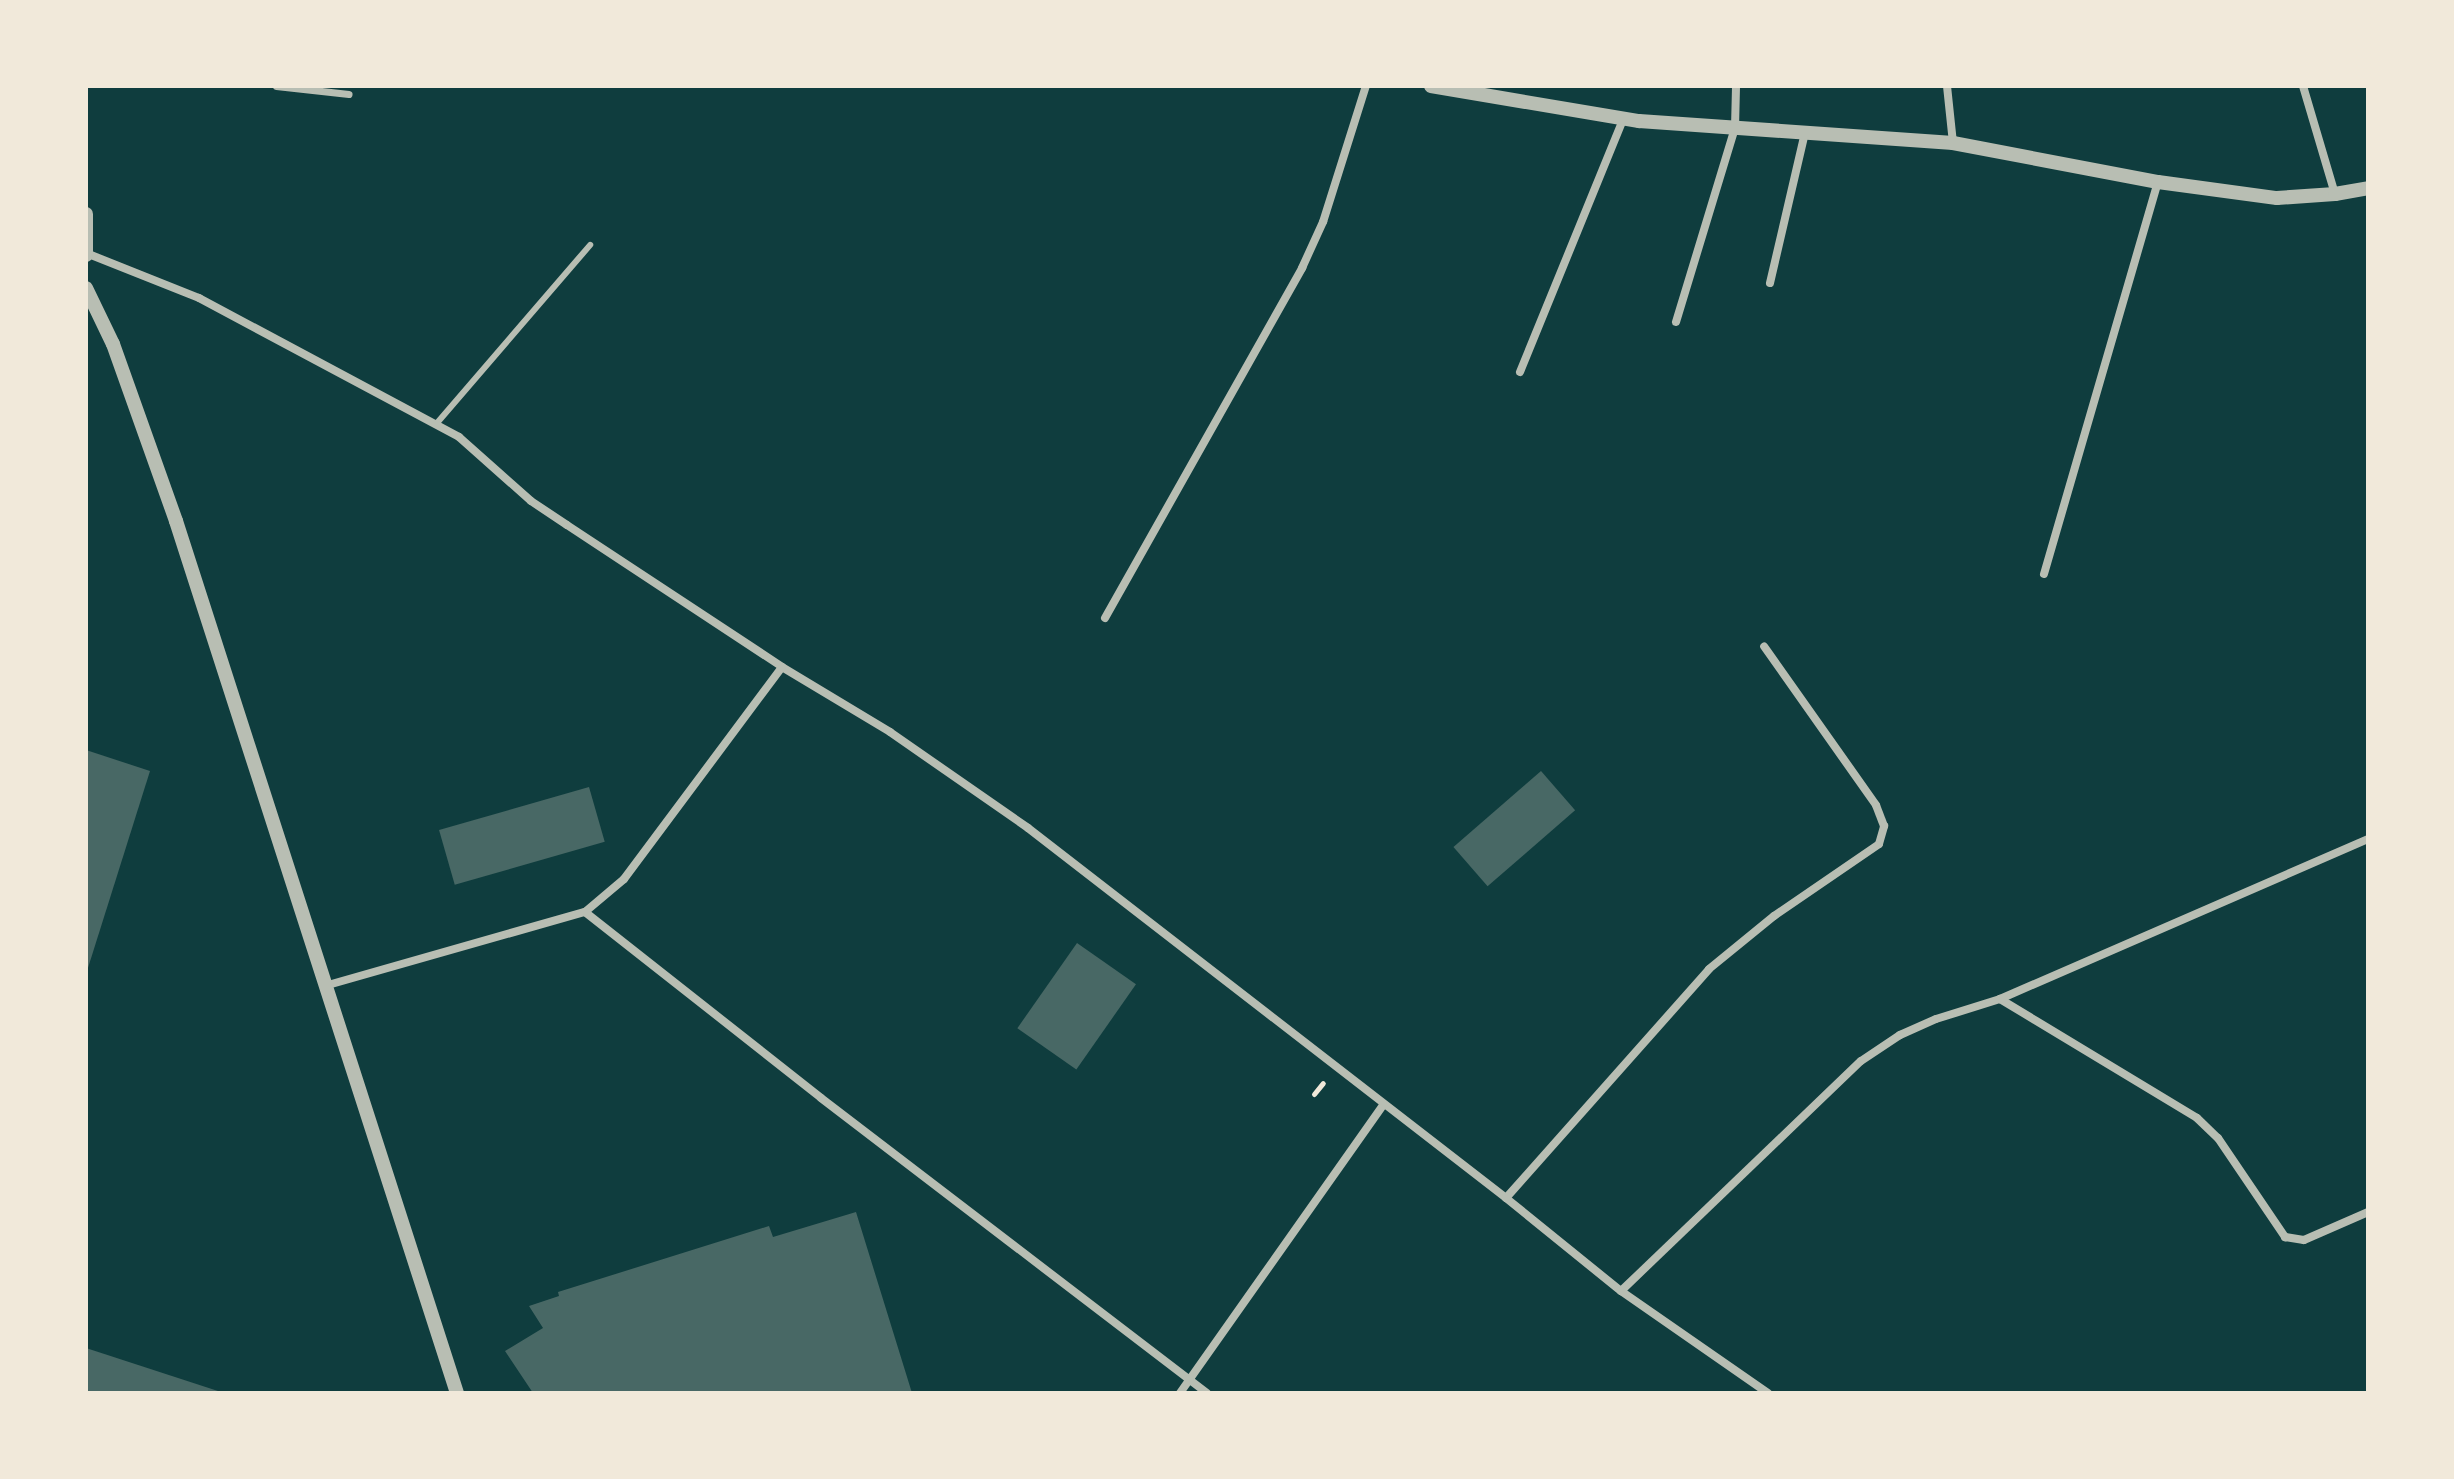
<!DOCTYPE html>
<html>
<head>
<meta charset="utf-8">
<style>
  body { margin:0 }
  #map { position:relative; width:2454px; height:1479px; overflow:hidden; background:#0f3d3e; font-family:"IBM Plex Sans",sans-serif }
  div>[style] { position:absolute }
  .building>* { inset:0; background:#486865; transform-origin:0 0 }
  .path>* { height:5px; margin:-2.5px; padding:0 2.5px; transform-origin:2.5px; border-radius:2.5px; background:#f1e9da }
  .service>* { height:6px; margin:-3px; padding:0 3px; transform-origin:3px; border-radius:3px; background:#b8beb3 }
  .pedestrian>* { height:7px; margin:-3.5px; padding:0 3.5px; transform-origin:3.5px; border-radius:3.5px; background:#b8beb3 }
  .minor>* { height:8px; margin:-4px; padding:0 4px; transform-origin:4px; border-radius:4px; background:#b8beb3 }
  .tertiary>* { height:14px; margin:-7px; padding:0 7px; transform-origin:7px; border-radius:7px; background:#b8beb3 }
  span { translate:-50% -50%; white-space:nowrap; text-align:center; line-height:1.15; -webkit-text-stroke:7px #f1e9da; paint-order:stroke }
  .frame { position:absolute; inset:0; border:88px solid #f1e9da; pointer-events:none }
</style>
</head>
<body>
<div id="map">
  <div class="building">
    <i style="clip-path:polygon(86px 750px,150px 771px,87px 971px,86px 971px)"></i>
    <i style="left:1541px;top:771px;width:52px;height:116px;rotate:49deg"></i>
    <i style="left:589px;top:787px;width:57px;height:156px;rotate:74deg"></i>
    <i style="left:1077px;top:943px;width:72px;height:104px;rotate:35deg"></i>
    <i style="clip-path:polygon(856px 1212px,912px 1393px,533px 1393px,505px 1351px,543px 1328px,529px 1306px,559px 1296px,558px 1292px,769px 1226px,773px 1237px)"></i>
    <i style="clip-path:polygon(86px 1348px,221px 1392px,221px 1393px,86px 1393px)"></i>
  </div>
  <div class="path">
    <i style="left:1314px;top:1094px;width:14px;rotate:-51deg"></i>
  </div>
  <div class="service">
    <i style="left:437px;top:423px;width:235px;rotate:-49.3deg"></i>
  </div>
  <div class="pedestrian">
    <i style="left:276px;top:86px;width:73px;rotate:6.3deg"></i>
  </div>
  <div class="minor">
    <i style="left:1947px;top:86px;width:57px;rotate:84deg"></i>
    <i style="left:2303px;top:86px;width:113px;rotate:73.5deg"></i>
    <i style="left:86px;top:253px;width:122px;rotate:21.7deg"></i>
    <i style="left:199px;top:298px;width:295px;rotate:28.1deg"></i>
    <i style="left:459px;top:437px;width:96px;rotate:41.6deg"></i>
    <i style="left:531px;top:501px;width:43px;rotate:33.7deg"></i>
    <i style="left:567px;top:525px;width:258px;rotate:33.4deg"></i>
    <i style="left:782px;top:667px;width:126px;rotate:31deg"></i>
    <i style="left:890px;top:732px;width:168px;rotate:34.8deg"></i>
    <i style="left:1028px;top:828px;width:604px;rotate:37.74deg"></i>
    <i style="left:1506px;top:1198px;width:148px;rotate:39deg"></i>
    <i style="left:1621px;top:1291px;width:179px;rotate:34.8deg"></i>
    <i style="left:1770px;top:283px;width:154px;rotate:-76.9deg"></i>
    <i style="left:1676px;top:322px;width:203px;rotate:-73.1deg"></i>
    <i style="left:1735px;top:128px;width:42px;rotate:-88.6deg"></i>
    <i style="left:1520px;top:372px;width:273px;rotate:-67.8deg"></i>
    <i style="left:2044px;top:574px;width:408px;rotate:-73.8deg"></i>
    <i style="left:1105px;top:618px;width:402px;rotate:-60.6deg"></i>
    <i style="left:1302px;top:268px;width:51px;rotate:-65.5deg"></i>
    <i style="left:1323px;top:222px;width:143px;rotate:-72.5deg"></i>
    <i style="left:585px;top:912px;width:300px;rotate:38.2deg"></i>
    <i style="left:821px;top:1098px;width:486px;rotate:37.4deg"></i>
    <i style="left:328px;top:985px;width:267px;rotate:-15.9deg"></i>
    <i style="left:585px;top:912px;width:51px;rotate:-40.2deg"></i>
    <i style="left:624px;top:879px;width:264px;rotate:-53.3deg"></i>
    <i style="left:2000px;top:999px;width:230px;rotate:31.1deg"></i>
    <i style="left:2197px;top:1118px;width:29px;rotate:44deg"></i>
    <i style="left:2218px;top:1138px;width:120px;rotate:55.9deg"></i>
    <i style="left:2285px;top:1237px;width:19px;rotate:9deg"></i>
    <i style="left:2304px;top:1240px;width:70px;rotate:-23.6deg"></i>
    <i style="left:1506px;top:1198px;width:306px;rotate:-48.4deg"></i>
    <i style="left:1709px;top:969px;width:84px;rotate:-39.2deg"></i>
    <i style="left:1774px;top:916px;width:127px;rotate:-34.4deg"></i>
    <i style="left:1879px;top:844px;width:19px;rotate:-74deg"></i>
    <i style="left:1884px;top:826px;width:22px;rotate:-111deg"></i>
    <i style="left:1876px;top:805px;width:194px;rotate:-125.2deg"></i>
    <i style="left:1621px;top:1291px;width:332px;rotate:-43.8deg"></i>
    <i style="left:1861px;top:1061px;width:47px;rotate:-33.7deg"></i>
    <i style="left:1900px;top:1035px;width:39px;rotate:-24deg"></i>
    <i style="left:1936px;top:1019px;width:67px;rotate:-17.4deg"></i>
    <i style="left:2000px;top:999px;width:401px;rotate:-23.5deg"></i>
    <i style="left:1180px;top:1393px;width:352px;rotate:-54.8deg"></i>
  </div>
  <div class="tertiary">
    <i style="left:1431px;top:86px;width:211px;rotate:9.6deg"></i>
    <i style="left:1639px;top:121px;width:315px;rotate:4deg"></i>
    <i style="left:1953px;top:143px;width:209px;rotate:10.8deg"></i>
    <i style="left:2158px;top:182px;width:120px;rotate:7.7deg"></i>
    <i style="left:2277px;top:198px;width:58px;rotate:-3.9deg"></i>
    <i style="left:2335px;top:194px;width:34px;rotate:-10deg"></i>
    <i style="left:86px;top:214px;width:41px;rotate:90deg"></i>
    <i style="left:86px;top:288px;width:62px;rotate:64.3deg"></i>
    <i style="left:113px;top:344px;width:188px;rotate:70.4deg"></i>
    <i style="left:176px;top:521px;width:916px;rotate:72.14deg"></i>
  </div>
  <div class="frame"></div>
</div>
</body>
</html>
